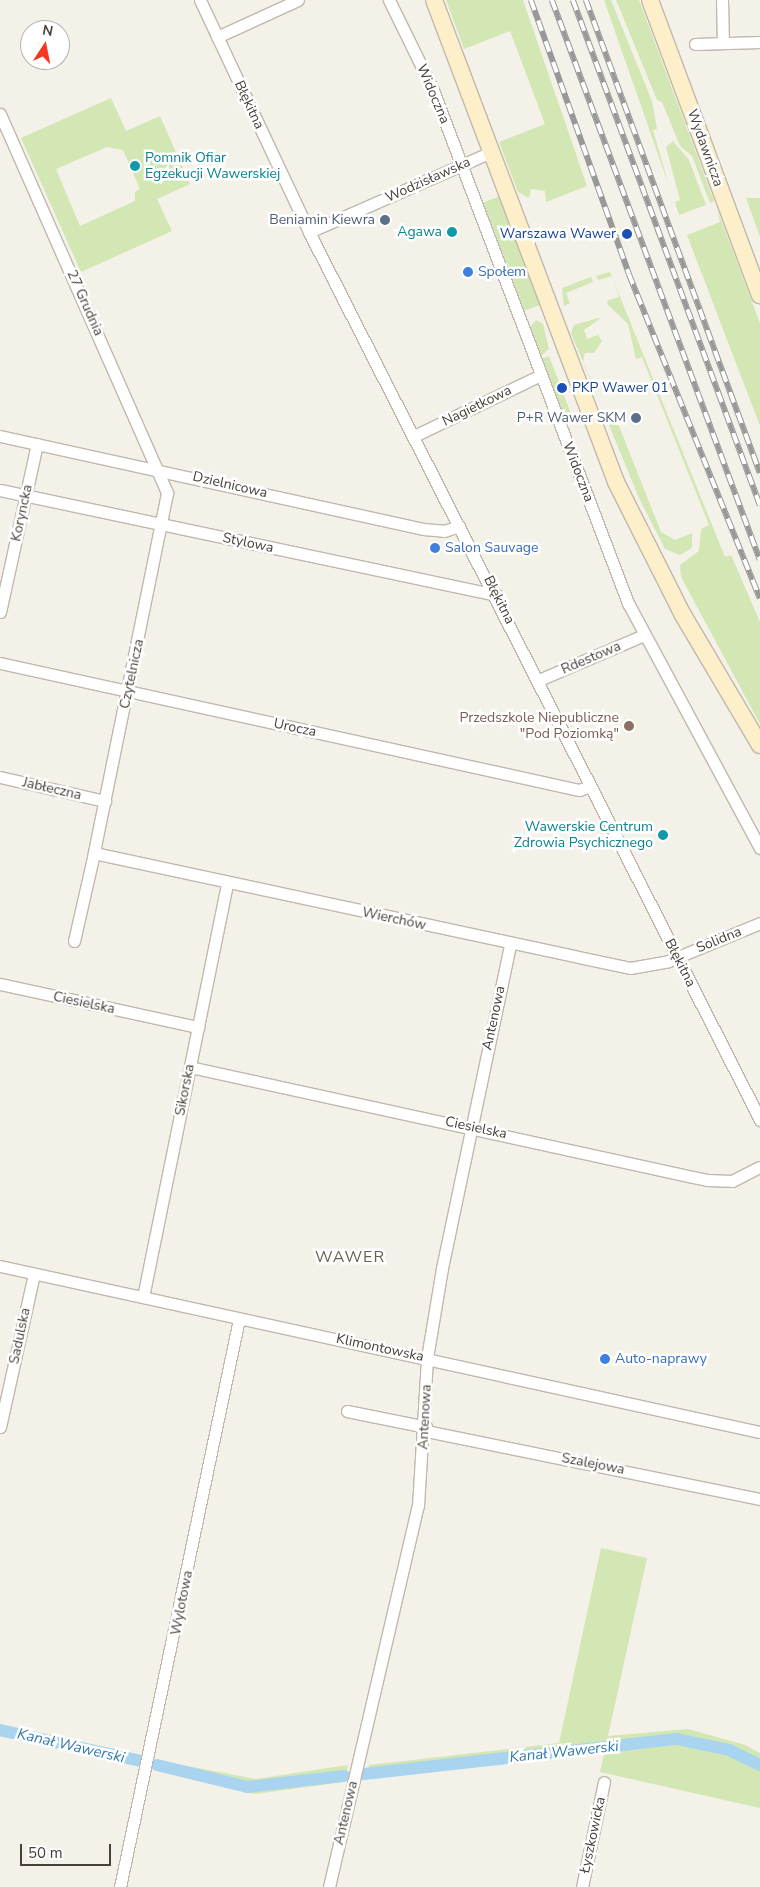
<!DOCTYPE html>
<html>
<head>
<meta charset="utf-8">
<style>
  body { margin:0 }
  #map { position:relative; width:760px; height:1887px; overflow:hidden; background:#f4f1e9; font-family:"Nunito Sans",sans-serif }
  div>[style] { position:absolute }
  .green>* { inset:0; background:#d2e7b3; transform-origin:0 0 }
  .canal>* { height:12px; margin:-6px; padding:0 6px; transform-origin:6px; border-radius:6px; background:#a8d4ef }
  .roads { filter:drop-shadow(1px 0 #c0b8ac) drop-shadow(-1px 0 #c0b8ac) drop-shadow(0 1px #c0b8ac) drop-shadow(0 -1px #c0b8ac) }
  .street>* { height:11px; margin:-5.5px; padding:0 5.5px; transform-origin:5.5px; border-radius:5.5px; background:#fff }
  .secondary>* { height:16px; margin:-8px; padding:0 8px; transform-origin:8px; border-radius:8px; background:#fdefca }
  .rail>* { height:5.5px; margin-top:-2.75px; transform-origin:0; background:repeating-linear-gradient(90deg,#fff 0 11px,#989898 0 22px); box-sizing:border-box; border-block:1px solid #989898 }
  .dots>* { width:14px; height:14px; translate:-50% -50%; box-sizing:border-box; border:2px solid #fff; border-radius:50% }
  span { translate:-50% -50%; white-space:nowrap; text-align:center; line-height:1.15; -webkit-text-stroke:5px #fff; paint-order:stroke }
  .street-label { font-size:14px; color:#484138 }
  .culture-label { font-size:14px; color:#0d838f }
  .left { translate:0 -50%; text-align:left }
  .right { translate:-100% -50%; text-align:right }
  .service-label { font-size:14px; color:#4e5e75 }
  .transit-label { font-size:14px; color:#164399 }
  .shop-label { font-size:14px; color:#366cbe }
  .education-label { font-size:14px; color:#785e54 }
  .water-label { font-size:15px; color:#317aaa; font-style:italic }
  .quarter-label { font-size:16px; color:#6b5f4f; letter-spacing:1px }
  .north { position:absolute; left:20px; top:20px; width:50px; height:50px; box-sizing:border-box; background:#fff; border:1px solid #b6b3af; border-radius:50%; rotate:11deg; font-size:14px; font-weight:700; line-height:20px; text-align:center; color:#484138 }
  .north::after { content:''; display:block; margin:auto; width:18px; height:22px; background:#f53920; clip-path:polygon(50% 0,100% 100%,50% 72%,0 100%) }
  .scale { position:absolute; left:20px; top:1844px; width:91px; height:22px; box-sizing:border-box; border:2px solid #484138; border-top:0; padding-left:6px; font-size:15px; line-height:18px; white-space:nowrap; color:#484138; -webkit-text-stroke:4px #fff; paint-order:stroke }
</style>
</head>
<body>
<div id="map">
  <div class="green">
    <i style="clip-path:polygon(446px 0,523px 0,587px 186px,546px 202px,545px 191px,531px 189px,529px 198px,518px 192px,499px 142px,545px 124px,510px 31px,464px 49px)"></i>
    <i style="clip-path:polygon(604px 0,611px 0,652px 101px,657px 129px,653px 130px,669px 186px)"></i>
    <i style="clip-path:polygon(616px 0,639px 0,714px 201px,710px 203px,692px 156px,680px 146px,662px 102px,657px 100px)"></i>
    <i style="clip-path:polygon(evenodd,111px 98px,126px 131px,160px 116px,190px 184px,157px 199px,172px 231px,81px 272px,21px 138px,111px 98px,107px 147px,123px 150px,140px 189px,135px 192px,135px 201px,80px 226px,56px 169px,107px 147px)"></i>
    <i style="clip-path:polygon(673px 141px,689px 160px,706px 205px,679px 215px,675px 202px,680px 200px,666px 147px)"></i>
    <i style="left:500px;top:196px;width:116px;height:18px;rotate:69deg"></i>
    <i style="clip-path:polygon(746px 198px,760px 198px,760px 237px)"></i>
    <i style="clip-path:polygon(717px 209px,760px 323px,760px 426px,687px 235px,720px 222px)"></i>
    <i style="clip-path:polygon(610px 272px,725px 557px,731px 555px,760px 622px,760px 724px,681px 577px,680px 565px,699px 551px,701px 529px,709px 525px,642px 357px,636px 359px,628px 324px,608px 305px,607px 301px,619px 297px,612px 276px,598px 280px,596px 276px)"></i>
    <i style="clip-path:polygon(591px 277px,593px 282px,566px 293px,570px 303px,564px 306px,562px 288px)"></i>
    <i style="clip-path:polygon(602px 317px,584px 330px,587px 339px,598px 335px,602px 341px,594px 353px,585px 353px,583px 361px,609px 425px,617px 421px,661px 532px,675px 540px,692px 533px,692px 548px,680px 555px,665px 549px,639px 498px,571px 333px,574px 325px)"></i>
    <i style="clip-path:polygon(536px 320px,543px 324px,549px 349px,541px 356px,530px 327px)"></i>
    <i style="left:549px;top:356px;width:62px;height:8px;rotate:69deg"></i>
    <i style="clip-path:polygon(601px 1548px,647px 1558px,608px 1736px,688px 1729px,745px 1745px,760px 1753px,760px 1808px,600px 1772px,605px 1750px,366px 1778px,369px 1765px,559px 1743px)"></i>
    <i style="clip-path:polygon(0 1724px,143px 1758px,141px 1765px,0 1736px)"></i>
    <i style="clip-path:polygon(156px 1760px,256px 1779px,348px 1765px,344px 1782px,255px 1794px,153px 1770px)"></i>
  </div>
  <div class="canal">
    <i style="left:0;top:1730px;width:144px;rotate:12.4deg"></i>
    <i style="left:157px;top:1765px;width:93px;rotate:13.7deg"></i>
    <i style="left:247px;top:1787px;width:98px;rotate:-6.5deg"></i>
    <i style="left:364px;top:1774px;width:315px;rotate:-6.4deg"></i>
    <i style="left:677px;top:1739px;width:53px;rotate:11.9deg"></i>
    <i style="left:729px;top:1750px;width:34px;rotate:26deg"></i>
  </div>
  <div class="roads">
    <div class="street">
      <i style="left:200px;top:0;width:256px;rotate:64.8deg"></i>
      <i style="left:309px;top:232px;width:996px;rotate:63.07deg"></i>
      <i style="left:389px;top:0;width:100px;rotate:63.9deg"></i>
      <i style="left:433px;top:90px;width:549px;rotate:69.19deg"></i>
      <i style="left:628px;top:603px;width:278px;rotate:61.7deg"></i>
      <i style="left:722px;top:0;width:43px;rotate:88.7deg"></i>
      <i style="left:217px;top:37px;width:89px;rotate:-24.6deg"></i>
      <i style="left:695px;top:44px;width:65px;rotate:-1.8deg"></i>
      <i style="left:0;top:114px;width:414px;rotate:66.2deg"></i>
      <i style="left:167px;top:493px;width:367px;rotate:101.5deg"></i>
      <i style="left:94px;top:853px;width:548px;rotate:12.11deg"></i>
      <i style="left:630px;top:968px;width:39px;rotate:-10deg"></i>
      <i style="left:668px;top:961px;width:100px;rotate:-22.4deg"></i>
      <i style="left:309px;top:232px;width:199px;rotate:-23.7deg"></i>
      <i style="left:0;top:436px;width:433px;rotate:12.4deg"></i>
      <i style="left:423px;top:529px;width:21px;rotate:5deg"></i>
      <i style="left:444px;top:531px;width:16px;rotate:-18deg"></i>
      <i style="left:414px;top:436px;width:141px;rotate:-25.7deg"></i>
      <i style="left:0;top:490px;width:508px;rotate:11.93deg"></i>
      <i style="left:0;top:612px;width:172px;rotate:-77.6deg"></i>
      <i style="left:0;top:663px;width:593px;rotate:12.37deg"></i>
      <i style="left:579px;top:790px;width:12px;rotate:-20deg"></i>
      <i style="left:539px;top:680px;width:114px;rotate:-23.2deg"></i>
      <i style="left:0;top:777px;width:108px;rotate:12.9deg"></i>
      <i style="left:74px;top:941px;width:90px;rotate:-77.2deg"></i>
      <i style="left:0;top:984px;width:203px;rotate:12.3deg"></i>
      <i style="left:190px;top:1067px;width:529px;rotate:12.33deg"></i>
      <i style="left:707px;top:1180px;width:25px;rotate:2deg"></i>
      <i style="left:732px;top:1181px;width:31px;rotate:-27deg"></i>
      <i style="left:0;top:1266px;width:778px;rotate:12.32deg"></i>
      <i style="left:143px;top:1297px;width:422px;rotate:-78.5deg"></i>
      <i style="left:347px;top:1411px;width:81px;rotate:11.4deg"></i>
      <i style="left:0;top:1427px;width:157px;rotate:-77.5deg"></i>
      <i style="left:426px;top:1431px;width:341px;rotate:11.5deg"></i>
      <i style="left:120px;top:1887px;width:580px;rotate:-78.17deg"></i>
      <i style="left:329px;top:1887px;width:391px;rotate:-76.9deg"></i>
      <i style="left:418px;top:1506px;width:148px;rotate:-86.5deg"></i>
      <i style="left:427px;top:1358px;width:91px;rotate:-80.5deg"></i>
      <i style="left:442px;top:1268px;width:331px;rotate:-78.1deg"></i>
      <i style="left:582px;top:1887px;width:107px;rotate:-78.2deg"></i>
    </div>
    <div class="secondary">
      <i style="left:434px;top:0;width:515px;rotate:69.31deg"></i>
      <i style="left:616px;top:482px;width:149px;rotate:63.3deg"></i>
      <i style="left:683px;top:615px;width:151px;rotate:59.4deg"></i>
      <i style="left:650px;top:0;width:315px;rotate:69.6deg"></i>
    </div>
  </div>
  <div class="rail">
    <i style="left:531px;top:0;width:291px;rotate:70.3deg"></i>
    <i style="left:629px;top:274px;width:350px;rotate:68deg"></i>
    <i style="left:552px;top:0;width:597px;rotate:69.62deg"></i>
    <i style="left:573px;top:0;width:539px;rotate:69.68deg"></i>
    <i style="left:586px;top:0;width:504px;rotate:69.8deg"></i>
  </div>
  <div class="dots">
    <i style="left:135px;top:166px;background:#0f9aa8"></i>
    <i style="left:385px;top:220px;background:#5c6f8a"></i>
    <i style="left:452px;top:232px;background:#0f9aa8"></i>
    <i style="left:627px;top:234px;background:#1a4fb4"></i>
    <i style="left:468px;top:272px;background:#3f7fe0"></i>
    <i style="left:562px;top:388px;background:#1a4fb4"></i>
    <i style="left:636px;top:418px;background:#5c6f8a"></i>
    <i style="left:435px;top:548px;background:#3f7fe0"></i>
    <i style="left:629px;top:726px;background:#8d6e63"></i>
    <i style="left:663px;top:835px;background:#0f9aa8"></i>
    <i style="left:605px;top:1359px;background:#3f7fe0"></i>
  </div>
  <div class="street-label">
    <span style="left:433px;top:94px;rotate:67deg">Widoczna</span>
    <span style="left:249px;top:105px;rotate:65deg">Błękitna</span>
    <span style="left:705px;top:148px;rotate:70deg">Wydawnicza</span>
    <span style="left:428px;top:180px;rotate:-24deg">Wodzisławska</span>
    <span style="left:85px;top:303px;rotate:66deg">27 Grudnia</span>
    <span style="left:477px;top:406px;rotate:-26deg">Nagietkowa</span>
    <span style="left:578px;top:472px;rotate:69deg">Widoczna</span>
    <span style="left:230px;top:485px;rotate:13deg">Dzielnicowa</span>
    <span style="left:22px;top:513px;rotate:-78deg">Koryncka</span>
    <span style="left:248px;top:543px;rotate:12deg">Stylowa</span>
    <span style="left:499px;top:600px;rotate:63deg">Błękitna</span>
    <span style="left:591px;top:658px;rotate:-23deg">Rdestowa</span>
    <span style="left:132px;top:674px;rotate:-78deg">Czytelnicza</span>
    <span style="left:295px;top:728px;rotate:12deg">Urocza</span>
    <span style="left:52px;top:789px;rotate:13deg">Jabłeczna</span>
    <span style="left:394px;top:919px;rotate:12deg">Wierchów</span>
    <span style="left:719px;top:940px;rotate:-22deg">Solidna</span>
    <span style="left:680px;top:963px;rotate:63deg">Błękitna</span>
    <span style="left:84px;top:1003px;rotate:12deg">Ciesielska</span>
    <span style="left:494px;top:1018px;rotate:-78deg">Antenowa</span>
    <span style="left:185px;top:1090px;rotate:-79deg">Sikorska</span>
    <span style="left:476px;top:1128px;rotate:12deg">Ciesielska</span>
    <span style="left:20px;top:1336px;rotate:-78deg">Sadulska</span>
    <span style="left:380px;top:1348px;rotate:12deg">Klimontowska</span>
    <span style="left:425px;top:1417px;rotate:-87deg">Antenowa</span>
    <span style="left:593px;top:1464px;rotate:11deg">Szalejowa</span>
    <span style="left:182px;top:1603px;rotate:-79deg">Wylotowa</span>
    <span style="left:346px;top:1813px;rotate:-77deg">Antenowa</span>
    <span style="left:593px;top:1835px;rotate:-78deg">Łyszkowicka</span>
  </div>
  <div class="culture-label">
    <span class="left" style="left:145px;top:166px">Pomnik Ofiar<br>Egzekucji Wawerskiej</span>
    <span class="right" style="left:442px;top:232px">Agawa</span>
    <span class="right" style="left:653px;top:835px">Wawerskie Centrum<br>Zdrowia Psychicznego</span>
  </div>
  <div class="service-label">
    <span class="right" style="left:375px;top:220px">Beniamin Kiewra</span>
    <span class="right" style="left:626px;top:418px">P+R Wawer SKM</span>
  </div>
  <div class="transit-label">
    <span class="right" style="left:616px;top:234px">Warszawa Wawer</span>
    <span class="left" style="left:572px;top:388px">PKP Wawer 01</span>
  </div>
  <div class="shop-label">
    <span class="left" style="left:478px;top:272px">Społem</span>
    <span class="left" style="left:445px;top:548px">Salon Sauvage</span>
    <span class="left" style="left:615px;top:1359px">Auto-naprawy</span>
  </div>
  <div class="education-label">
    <span class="right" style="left:619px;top:726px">Przedszkole Niepubliczne<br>"Pod Poziomką"</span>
  </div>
  <div class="water-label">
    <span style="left:71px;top:1746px;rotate:13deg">Kanał Wawerski</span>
    <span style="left:564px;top:1752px;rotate:-6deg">Kanał Wawerski</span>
  </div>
  <div class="quarter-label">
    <span style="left:350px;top:1257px">WAWER</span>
  </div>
  <div class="north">N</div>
  <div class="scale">50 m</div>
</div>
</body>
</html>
